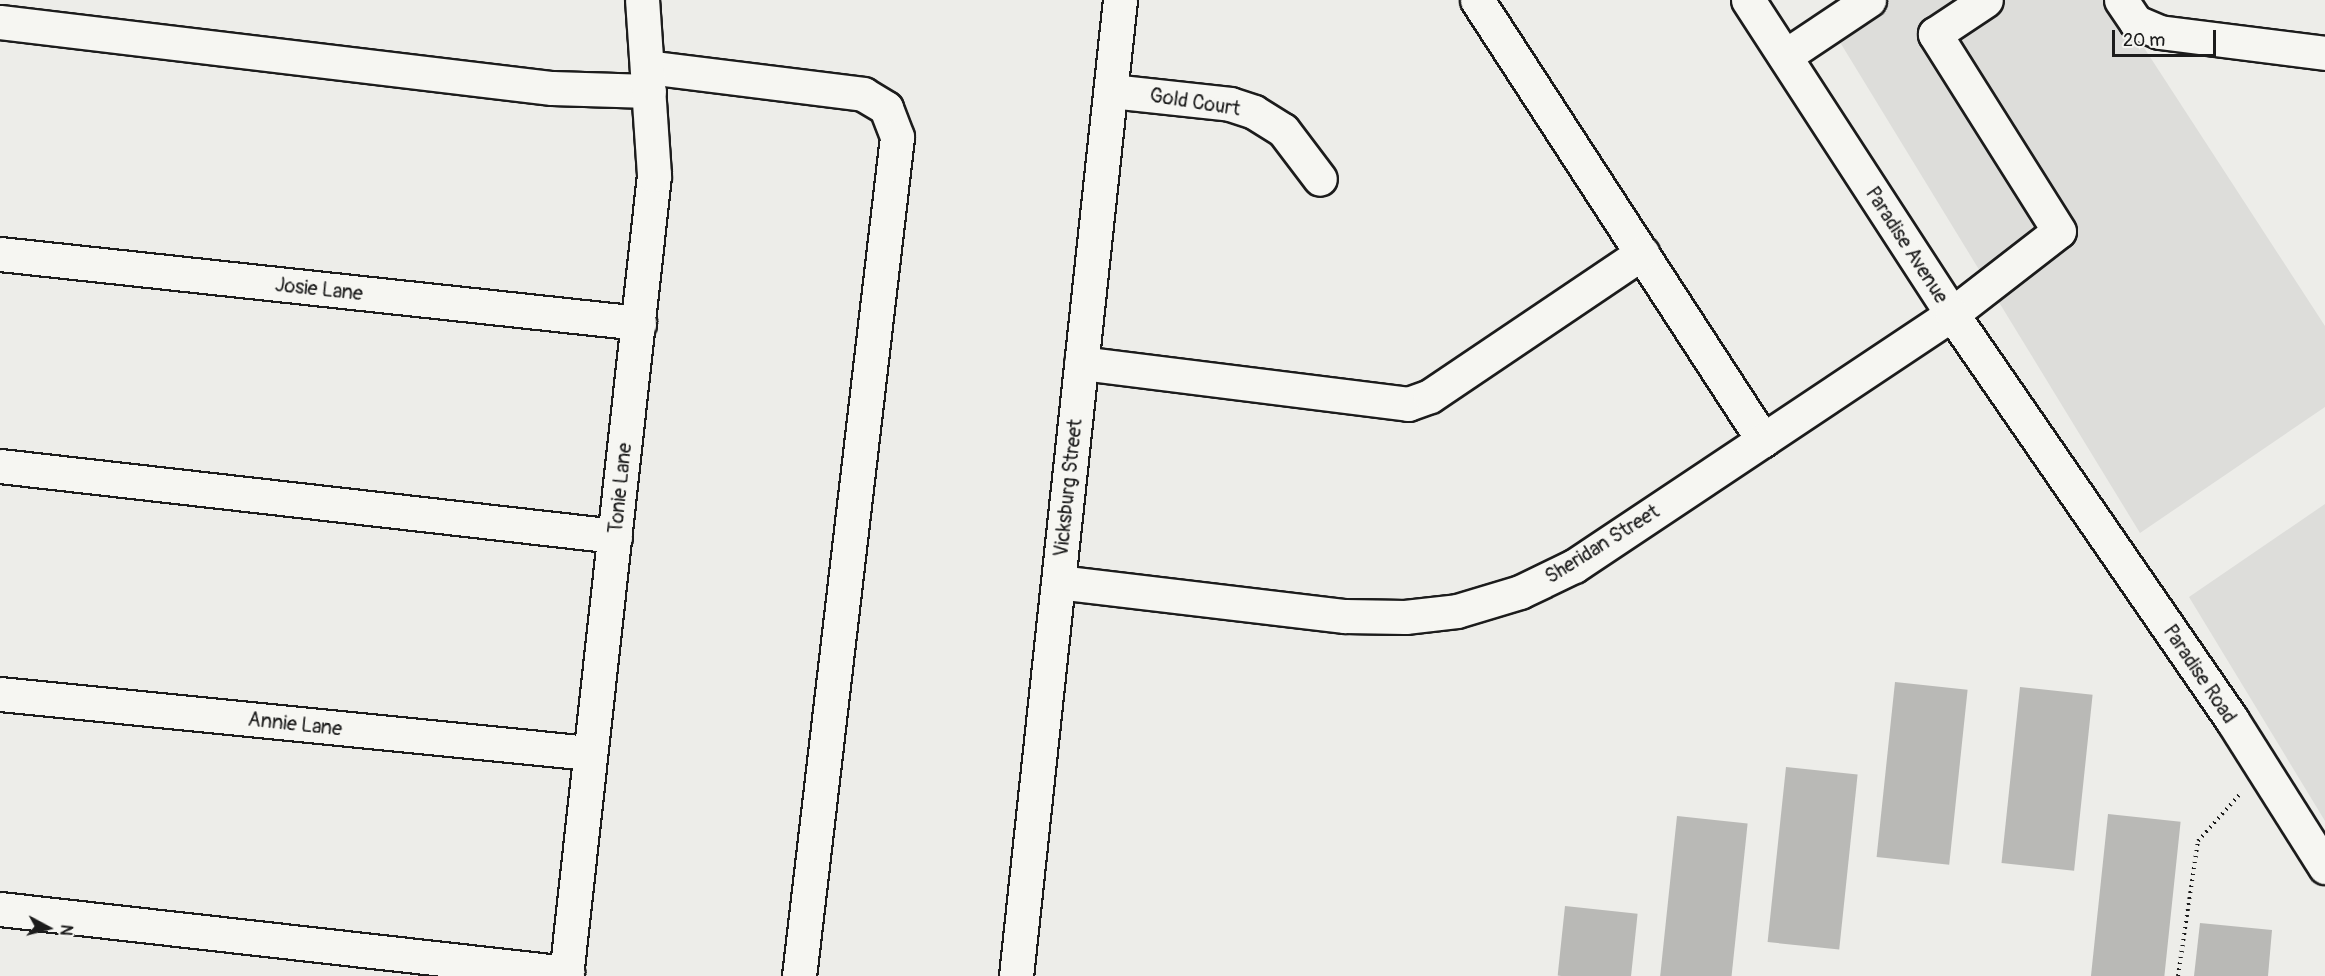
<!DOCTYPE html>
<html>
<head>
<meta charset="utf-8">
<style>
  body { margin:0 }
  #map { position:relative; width:2325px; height:976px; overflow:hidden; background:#edede9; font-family:Pangolin,sans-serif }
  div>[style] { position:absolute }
  .built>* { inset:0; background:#ddddda }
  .building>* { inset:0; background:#b9b9b6; transform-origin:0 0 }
  .path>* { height:4px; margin-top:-2px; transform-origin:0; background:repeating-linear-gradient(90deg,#1c1c1c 0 1.5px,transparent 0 6px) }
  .roads { filter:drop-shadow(2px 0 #1c1c1c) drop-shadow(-2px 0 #1c1c1c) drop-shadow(0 2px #1c1c1c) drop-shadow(0 -2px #1c1c1c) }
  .minor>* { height:33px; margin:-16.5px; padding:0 16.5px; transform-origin:16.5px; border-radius:16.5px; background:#f6f6f2 }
  .major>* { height:33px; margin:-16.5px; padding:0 16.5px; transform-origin:16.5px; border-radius:16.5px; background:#f6f6f2 }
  span { translate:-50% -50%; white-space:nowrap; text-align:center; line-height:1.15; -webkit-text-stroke:4.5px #f6f6f2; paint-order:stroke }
  .street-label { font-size:20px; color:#1c1c1c }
  .north { position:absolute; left:18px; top:898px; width:60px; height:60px; -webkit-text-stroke:4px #f6f6f2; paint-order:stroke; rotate:97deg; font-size:16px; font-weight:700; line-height:24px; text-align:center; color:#1c1c1c }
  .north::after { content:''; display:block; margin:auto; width:21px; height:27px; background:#1c1c1c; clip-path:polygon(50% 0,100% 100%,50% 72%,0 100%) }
  .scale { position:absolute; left:2112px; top:30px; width:104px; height:27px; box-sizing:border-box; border:3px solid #1c1c1c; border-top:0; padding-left:8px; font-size:18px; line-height:21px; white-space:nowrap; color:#1c1c1c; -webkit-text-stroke:4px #f6f6f2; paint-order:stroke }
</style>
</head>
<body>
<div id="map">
  <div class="built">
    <i style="clip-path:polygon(1849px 0,2113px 0,2325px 326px,2325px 407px,2140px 533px,1824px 16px)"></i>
    <i style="clip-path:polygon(2325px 504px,2325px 821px,2189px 597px)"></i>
  </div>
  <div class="building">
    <i style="left:1895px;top:682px;width:73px;height:176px;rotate:6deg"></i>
    <i style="left:2020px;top:687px;width:73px;height:177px;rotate:6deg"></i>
    <i style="left:1786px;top:767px;width:72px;height:176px;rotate:6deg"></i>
    <i style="left:2108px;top:814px;width:73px;height:163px;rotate:6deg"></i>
    <i style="left:1677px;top:816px;width:71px;height:161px;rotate:6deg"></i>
    <i style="left:1565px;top:906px;width:73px;height:70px;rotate:6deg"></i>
    <i style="clip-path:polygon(2200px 923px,2272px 930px,2268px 976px,2194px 976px)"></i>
  </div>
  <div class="path">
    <i style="left:2178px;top:976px;width:136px;rotate:-81.6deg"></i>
    <i style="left:2198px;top:841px;width:63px;rotate:-48.2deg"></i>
  </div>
  <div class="roads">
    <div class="minor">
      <i style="left:1477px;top:0;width:525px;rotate:56.98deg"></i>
      <i style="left:2121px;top:0;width:27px;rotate:56deg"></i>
      <i style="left:2136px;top:22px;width:25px;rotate:23deg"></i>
      <i style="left:2159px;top:32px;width:167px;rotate:7.2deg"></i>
      <i style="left:0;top:22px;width:556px;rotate:6.82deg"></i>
      <i style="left:552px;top:88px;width:97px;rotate:1.8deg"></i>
      <i style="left:1785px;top:56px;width:101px;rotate:-33.7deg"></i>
      <i style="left:647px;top:67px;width:218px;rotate:7.1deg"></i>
      <i style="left:863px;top:94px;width:27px;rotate:31deg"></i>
      <i style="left:886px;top:108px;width:31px;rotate:69deg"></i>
      <i style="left:897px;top:137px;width:845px;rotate:96.66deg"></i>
      <i style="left:1111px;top:91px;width:120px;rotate:6.2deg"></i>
      <i style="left:1230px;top:104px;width:25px;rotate:18deg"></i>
      <i style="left:1254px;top:112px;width:34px;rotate:32deg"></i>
      <i style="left:1283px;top:130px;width:61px;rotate:52.9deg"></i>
      <i style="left:0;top:254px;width:643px;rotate:6.16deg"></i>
      <i style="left:1081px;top:363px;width:330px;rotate:7.1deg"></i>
      <i style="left:1408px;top:404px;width:23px;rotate:-20deg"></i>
      <i style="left:1430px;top:396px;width:256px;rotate:-34deg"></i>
      <i style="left:0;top:466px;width:619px;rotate:6.49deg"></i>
      <i style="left:1058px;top:582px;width:289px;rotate:6.8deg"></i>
      <i style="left:1345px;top:616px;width:60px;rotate:1deg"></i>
      <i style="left:1405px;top:617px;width:52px;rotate:-6.6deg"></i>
      <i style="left:1457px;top:611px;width:66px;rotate:-16.8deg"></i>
      <i style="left:1520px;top:592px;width:60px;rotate:-25.7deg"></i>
      <i style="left:1574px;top:566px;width:454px;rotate:-33.7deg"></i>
      <i style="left:1952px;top:314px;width:135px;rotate:-37.8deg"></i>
      <i style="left:2059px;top:231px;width:233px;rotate:-122.2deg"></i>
      <i style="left:1935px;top:34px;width:61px;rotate:-33.7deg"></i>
      <i style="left:0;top:694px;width:592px;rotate:5.72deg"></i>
      <i style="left:0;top:909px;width:571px;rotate:6.44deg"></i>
      <i style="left:566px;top:976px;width:806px;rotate:-83.73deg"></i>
      <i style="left:654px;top:175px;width:175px;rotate:-93.9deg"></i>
      <i style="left:1016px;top:976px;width:982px;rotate:-83.92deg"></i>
    </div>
    <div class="major">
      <i style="left:1748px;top:0;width:374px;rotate:57deg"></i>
      <i style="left:1952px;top:314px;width:493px;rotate:55.4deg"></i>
      <i style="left:2232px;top:720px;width:174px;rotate:57.7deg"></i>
    </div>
  </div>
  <div class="street-label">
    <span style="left:1195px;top:102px;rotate:9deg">Gold Court</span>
    <span style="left:1907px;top:245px;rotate:57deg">Paradise Avenue</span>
    <span style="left:319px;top:289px;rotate:6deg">Josie Lane</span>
    <span style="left:620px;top:488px;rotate:-84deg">Tonie Lane</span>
    <span style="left:1068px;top:488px;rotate:-84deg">Vicksburg Street</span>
    <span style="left:1602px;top:544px;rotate:-32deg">Sheridan Street</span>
    <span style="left:2200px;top:674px;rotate:56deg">Paradise Road</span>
    <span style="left:295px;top:724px;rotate:6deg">Annie Lane</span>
  </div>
  <div class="north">N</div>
  <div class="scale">20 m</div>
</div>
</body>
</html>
